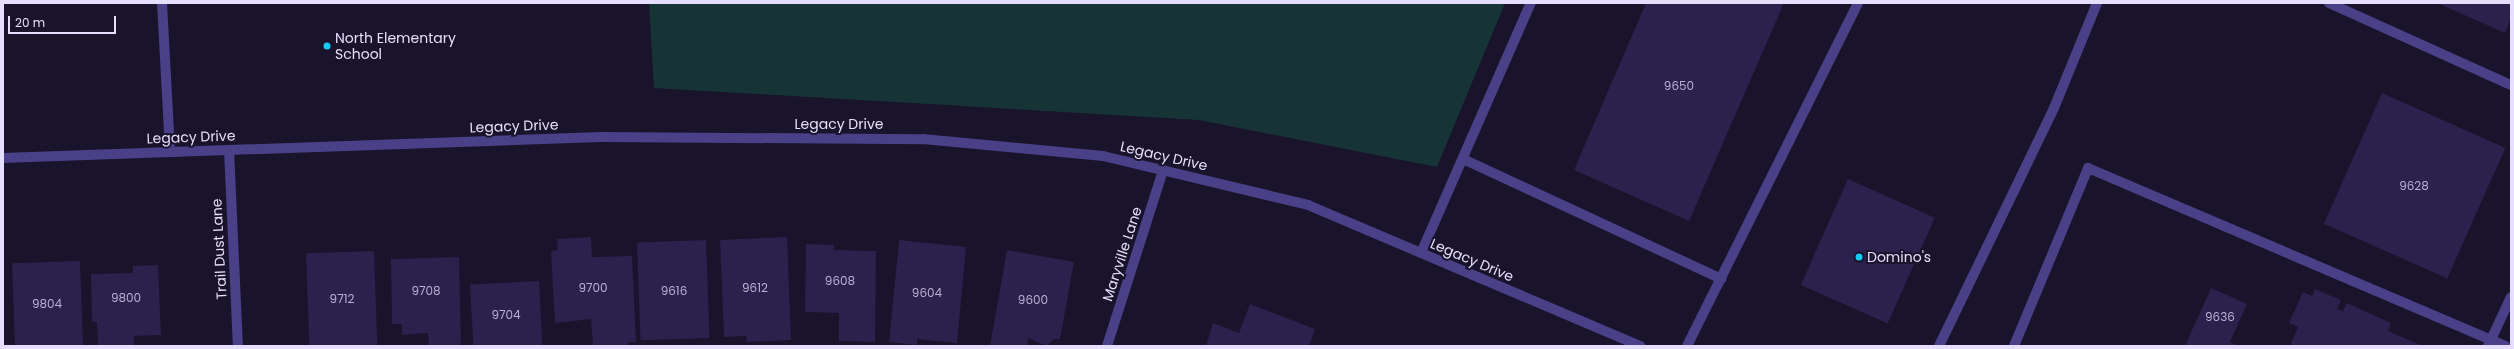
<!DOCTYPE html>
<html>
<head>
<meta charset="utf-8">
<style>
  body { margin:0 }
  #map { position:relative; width:2514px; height:349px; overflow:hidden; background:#19132b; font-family:Poppins,sans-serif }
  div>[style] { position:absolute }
  .green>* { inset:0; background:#163435 }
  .building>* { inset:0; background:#2c204c; transform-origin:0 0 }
  .minor>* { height:10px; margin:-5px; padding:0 5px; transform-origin:5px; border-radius:5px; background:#494088 }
  .dots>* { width:11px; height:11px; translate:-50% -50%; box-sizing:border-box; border:2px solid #19132b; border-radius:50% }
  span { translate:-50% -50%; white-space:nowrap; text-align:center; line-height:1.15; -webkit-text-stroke:4px #19132b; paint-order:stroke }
  .number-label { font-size:12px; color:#b7afd1 }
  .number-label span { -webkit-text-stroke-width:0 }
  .poi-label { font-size:14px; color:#e5dffd }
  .left { translate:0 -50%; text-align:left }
  .street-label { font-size:14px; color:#e5dffd }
  .frame { position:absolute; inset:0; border:4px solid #e5dffd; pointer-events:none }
  .scale { position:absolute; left:8px; top:16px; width:108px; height:18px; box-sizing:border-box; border:2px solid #e5dffd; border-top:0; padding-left:5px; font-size:12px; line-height:14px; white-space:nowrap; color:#e5dffd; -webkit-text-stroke:3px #19132b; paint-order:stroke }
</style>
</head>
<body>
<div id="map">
  <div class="green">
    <i style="clip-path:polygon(649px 3px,1505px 3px,1437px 167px,1199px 120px,654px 88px)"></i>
  </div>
  <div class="building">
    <i style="clip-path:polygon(1646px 3px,1784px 3px,1689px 221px,1574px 170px)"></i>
    <i style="clip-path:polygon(2437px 3px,2511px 3px,2511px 18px,2505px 33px)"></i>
    <i style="left:2382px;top:93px;width:135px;height:143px;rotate:24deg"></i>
    <i style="left:1848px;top:179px;width:95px;height:116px;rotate:24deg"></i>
    <i style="clip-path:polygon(591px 237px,592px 257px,632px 256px,636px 342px,628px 342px,628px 345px,593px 346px,591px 319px,555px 323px,551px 251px,558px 250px,557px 239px)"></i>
    <i style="clip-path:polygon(787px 237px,791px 340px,747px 342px,746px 336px,724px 337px,720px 240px)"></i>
    <i style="left:706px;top:240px;width:98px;height:69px;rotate:88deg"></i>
    <i style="clip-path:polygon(899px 240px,966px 247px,957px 343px,917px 339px,917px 345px,889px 342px)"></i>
    <i style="clip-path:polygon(806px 244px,834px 245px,833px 250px,876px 251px,875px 342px,839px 341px,839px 313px,805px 312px)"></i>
    <i style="clip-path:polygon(1007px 250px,1074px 262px,1060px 339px,1054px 339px,1046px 346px,1028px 338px,1027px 346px,990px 346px)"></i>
    <i style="left:374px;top:251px;width:95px;height:68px;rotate:88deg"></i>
    <i style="clip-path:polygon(459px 257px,461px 346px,429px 346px,428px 333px,402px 335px,402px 324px,392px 324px,391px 259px)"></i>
    <i style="left:80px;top:261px;width:85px;height:68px;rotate:88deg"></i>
    <i style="clip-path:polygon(158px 265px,161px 335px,134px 336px,134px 346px,98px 346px,97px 322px,92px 322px,91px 274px,133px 273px,133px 266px)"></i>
    <i style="left:539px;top:281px;width:65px;height:69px;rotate:87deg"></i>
    <i style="clip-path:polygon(2211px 288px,2247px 304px,2230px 342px,2238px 346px,2185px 346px)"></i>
    <i style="clip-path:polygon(2315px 289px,2341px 300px,2337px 309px,2343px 311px,2347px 303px,2391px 323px,2388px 331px,2423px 346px,2290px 346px,2298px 327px,2289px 323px,2303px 292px,2312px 296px)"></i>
    <i style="clip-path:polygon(1250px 304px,1315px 329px,1309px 346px,1206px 346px,1213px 323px,1239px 333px)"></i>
  </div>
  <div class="minor">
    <i style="left:162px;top:3px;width:149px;rotate:86.9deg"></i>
    <i style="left:2329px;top:3px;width:200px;rotate:24.3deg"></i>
    <i style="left:229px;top:150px;width:196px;rotate:87.4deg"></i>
    <i style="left:3px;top:158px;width:598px;rotate:-2.01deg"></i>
    <i style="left:601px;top:137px;width:322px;rotate:0.4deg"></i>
    <i style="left:923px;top:139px;width:181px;rotate:5.4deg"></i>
    <i style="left:1103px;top:156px;width:211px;rotate:13.4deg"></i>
    <i style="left:1308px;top:205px;width:361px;rotate:23deg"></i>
    <i style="left:1463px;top:159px;width:285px;rotate:24.9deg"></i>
    <i style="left:1421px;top:253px;width:273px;rotate:-66.3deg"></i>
    <i style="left:1107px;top:346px;width:185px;rotate:-72.3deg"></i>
    <i style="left:1687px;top:346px;width:383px;rotate:-63.5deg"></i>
    <i style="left:1939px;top:346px;width:264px;rotate:-64.2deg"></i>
    <i style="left:2054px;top:108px;width:113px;rotate:-67.7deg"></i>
    <i style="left:2014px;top:346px;width:193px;rotate:-67.4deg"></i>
    <i style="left:2088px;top:168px;width:454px;rotate:23.1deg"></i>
    <i style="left:2488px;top:346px;width:54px;rotate:-64.9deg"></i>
  </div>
  <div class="dots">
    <i style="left:327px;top:46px;background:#15caf4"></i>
    <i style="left:1859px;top:257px;background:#15caf4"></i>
  </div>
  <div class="number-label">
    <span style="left:1679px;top:86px">9650</span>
    <span style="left:2414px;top:186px">9628</span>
    <span style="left:840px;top:281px">9608</span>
    <span style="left:593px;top:288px">9700</span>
    <span style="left:755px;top:288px">9612</span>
    <span style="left:426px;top:291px">9708</span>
    <span style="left:674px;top:291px">9616</span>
    <span style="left:927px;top:293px">9604</span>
    <span style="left:126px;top:298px">9800</span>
    <span style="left:342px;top:299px">9712</span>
    <span style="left:1033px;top:300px">9600</span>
    <span style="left:47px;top:304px">9804</span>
    <span style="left:506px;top:315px">9704</span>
    <span style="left:2220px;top:317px">9636</span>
  </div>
  <div class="poi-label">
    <span class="left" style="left:335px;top:46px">North Elementary<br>School</span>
    <span class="left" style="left:1867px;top:257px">Domino's</span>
  </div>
  <div class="street-label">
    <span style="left:839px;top:124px">Legacy Drive</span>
    <span style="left:514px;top:126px;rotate:-2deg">Legacy Drive</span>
    <span style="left:191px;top:137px;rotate:-2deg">Legacy Drive</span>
    <span style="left:1164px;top:156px;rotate:13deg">Legacy Drive</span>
    <span style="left:219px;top:249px;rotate:-93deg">Trail Dust Lane</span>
    <span style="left:1122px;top:254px;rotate:-72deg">Maryville Lane</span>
    <span style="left:1472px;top:260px;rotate:23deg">Legacy Drive</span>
  </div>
  <div class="frame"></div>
  <div class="scale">20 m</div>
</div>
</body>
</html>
